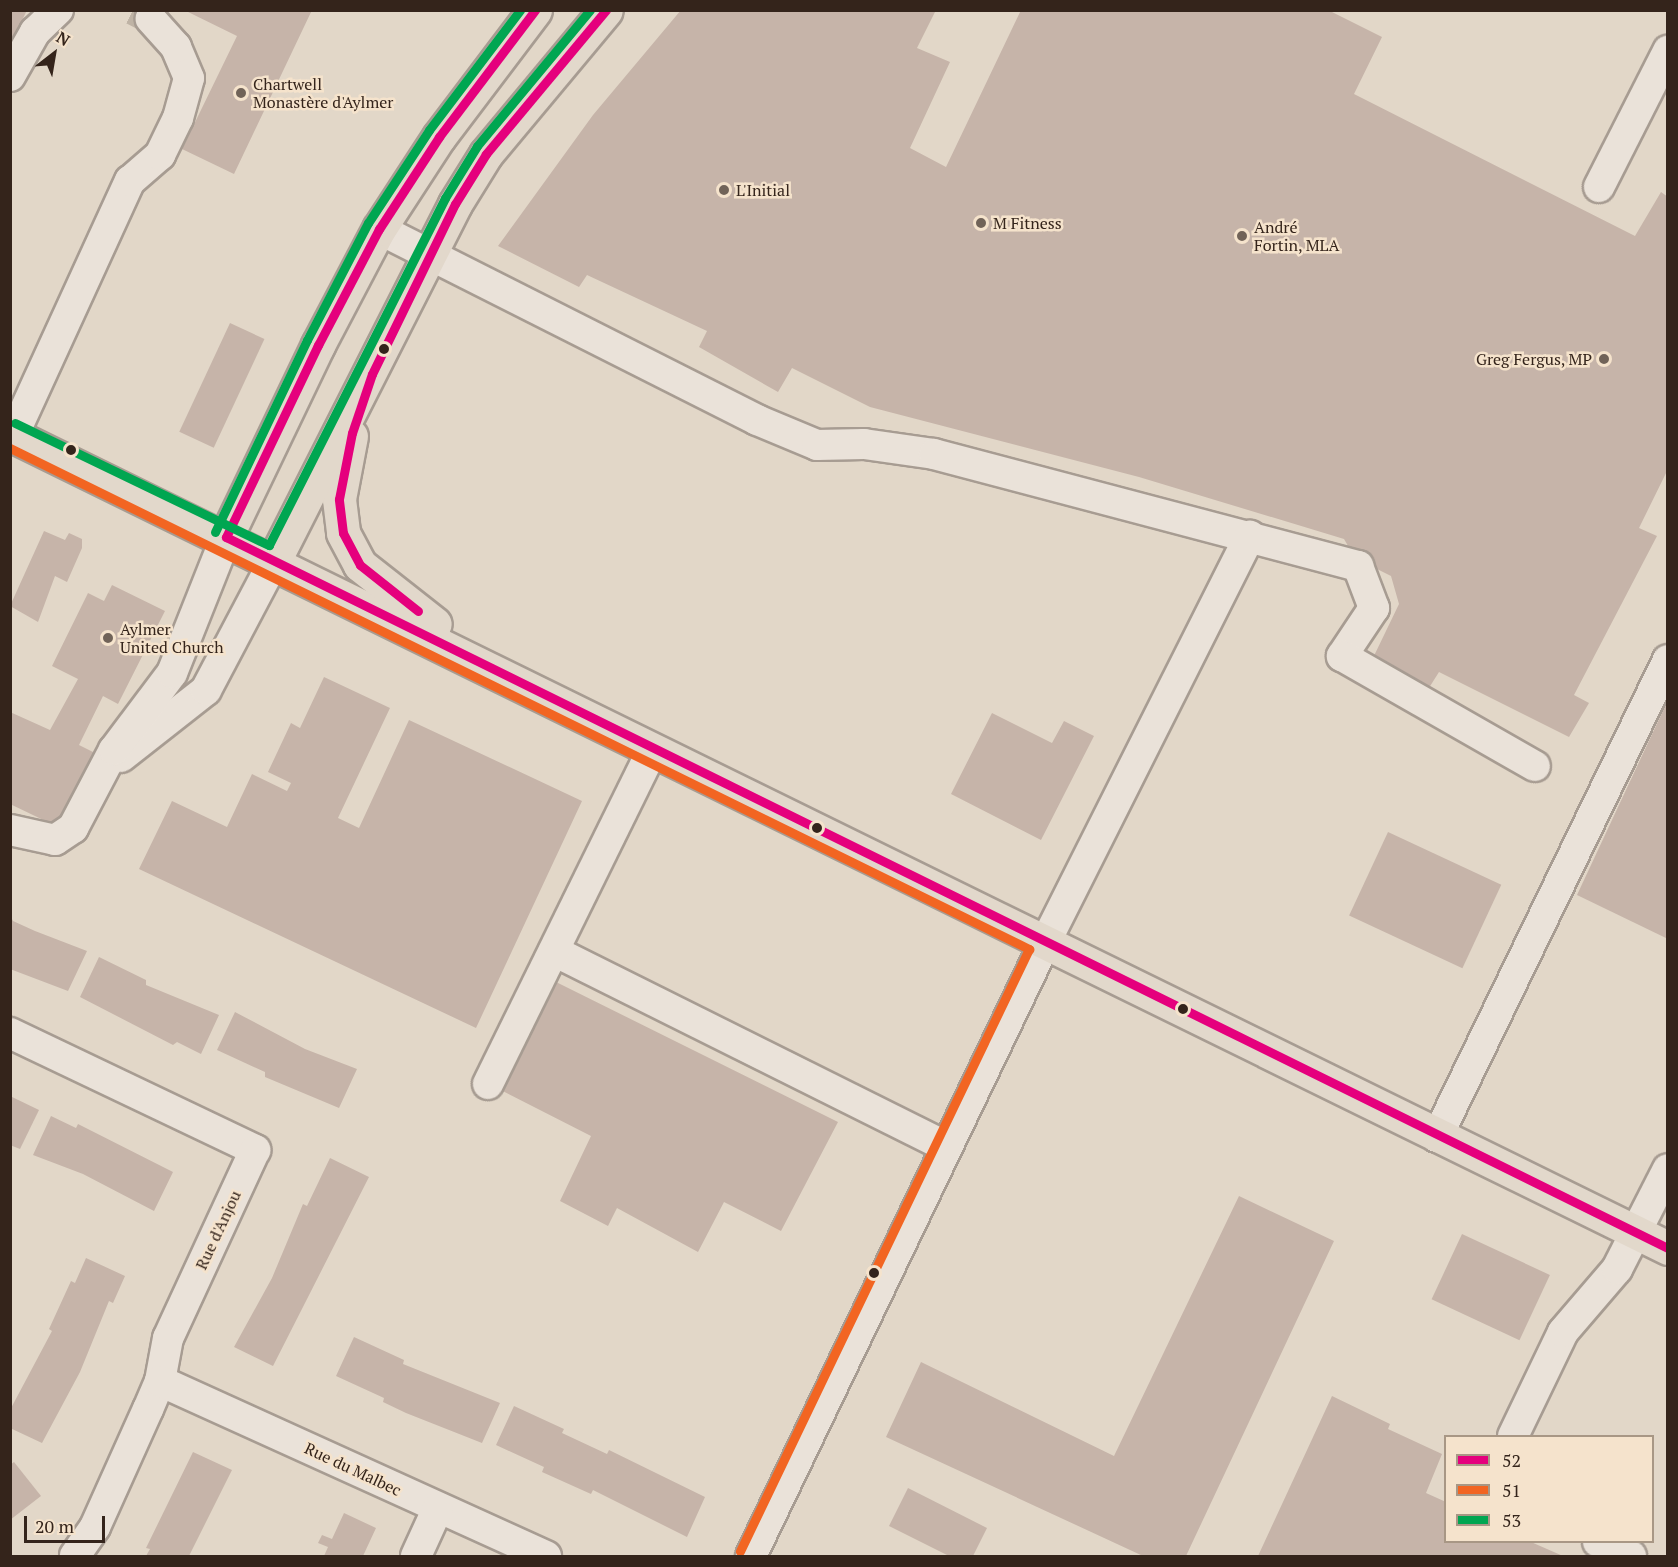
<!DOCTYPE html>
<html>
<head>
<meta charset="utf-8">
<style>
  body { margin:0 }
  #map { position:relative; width:1678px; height:1567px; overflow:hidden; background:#e2d7c8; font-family:"PT Serif",serif }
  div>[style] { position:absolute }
  .building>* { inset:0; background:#c6b4a9; transform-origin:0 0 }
  .minor-tunnel>* { height:30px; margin-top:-15px; transform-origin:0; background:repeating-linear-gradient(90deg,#bfb3a5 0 30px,transparent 0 45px) }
  .roads { filter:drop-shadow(2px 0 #a79c92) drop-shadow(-2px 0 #a79c92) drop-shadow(0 2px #a79c92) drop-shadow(0 -2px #a79c92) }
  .minor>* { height:30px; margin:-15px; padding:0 15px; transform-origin:15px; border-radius:15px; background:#eae2d9 }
  .major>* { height:33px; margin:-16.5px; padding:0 16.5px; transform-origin:16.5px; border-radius:16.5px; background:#e2d8cb }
  .bus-1>* { height:9px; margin:-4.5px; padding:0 4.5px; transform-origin:4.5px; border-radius:4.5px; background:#e5007d }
  .bus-2>* { height:9px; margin:-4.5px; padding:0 4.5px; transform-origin:4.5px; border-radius:4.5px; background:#f26522 }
  .bus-3>* { height:9px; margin:-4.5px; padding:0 4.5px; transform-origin:4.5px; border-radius:4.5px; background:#00a651 }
  .dots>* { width:16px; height:16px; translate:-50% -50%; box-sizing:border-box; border:3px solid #f5e3cc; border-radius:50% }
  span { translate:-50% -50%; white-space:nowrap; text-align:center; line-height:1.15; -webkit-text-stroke:5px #f5e3cc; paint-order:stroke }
  .poi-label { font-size:16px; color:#34241b }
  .left { translate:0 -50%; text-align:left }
  .right { translate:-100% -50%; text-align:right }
  .street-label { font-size:16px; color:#34241b }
  .frame { position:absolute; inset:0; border:12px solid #34241b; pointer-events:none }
  .legend { position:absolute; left:1444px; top:1435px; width:210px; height:108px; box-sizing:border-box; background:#f5e3cc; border:2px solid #a89785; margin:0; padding:8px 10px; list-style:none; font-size:18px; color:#34241b }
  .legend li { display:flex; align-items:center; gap:12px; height:30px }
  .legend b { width:30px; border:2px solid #a89785 }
  .north { position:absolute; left:24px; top:24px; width:60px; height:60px; -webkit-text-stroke:4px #f5e3cc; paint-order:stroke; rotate:31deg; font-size:16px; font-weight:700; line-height:24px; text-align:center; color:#34241b }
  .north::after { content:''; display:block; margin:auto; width:21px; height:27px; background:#34241b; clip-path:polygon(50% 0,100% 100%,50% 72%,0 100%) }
  .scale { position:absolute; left:24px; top:1516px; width:81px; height:27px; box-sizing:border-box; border:3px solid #34241b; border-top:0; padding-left:8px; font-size:18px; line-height:21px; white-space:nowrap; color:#34241b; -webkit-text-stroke:4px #f5e3cc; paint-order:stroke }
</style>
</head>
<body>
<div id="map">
  <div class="building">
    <i style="clip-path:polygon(10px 10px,27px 10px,10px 46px)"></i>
    <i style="clip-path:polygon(184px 10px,312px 10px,234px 174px,182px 149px,237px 36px)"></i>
    <i style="clip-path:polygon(681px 10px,936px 10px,917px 48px,950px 62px,910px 148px,946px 167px,1021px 10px,1328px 10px,1382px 37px,1354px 94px,1635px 236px,1661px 192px,1668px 197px,1668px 469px,1639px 528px,1657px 536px,1574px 695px,1589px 703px,1569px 737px,1439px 672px,1427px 691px,1372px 660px,1399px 604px,1391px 576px,1355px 558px,1344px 539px,1139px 477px,870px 407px,792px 368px,778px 392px,699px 347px,707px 331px,587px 275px,579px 287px,498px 246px,593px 115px)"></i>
    <i style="left:230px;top:323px;width:38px;height:120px;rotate:25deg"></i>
    <i style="clip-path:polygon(44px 531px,65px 540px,69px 533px,82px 539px,82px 548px,67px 582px,55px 576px,38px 622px,10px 606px)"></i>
    <i style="clip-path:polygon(112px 585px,165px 611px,118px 704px,103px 696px,79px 745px,95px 753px,60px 828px,10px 804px,10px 712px,50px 730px,78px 679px,52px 666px,88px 593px,104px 601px)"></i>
    <i style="clip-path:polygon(324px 677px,390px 708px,338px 818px,359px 828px,409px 720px,582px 801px,476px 1028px,139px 869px,172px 801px,227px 827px,252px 774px,287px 791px,291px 783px,268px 772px,291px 723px,300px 728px)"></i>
    <i style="clip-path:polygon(1668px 700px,1668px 939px,1577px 895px)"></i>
    <i style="clip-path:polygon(992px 713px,1052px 743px,1064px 721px,1094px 736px,1041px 840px,951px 794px)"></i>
    <i style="left:1388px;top:832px;width:125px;height:92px;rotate:25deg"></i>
    <i style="clip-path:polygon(10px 915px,13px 921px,35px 931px,87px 951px,68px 991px,10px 969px)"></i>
    <i style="clip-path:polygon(99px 957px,146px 980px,146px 985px,219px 1015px,201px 1054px,177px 1042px,173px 1045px,80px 997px)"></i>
    <i style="clip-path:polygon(548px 978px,838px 1122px,781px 1231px,724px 1202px,698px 1252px,617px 1208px,608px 1226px,560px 1201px,591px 1136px,493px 1086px)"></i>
    <i style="clip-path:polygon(235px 1012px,305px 1049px,357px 1069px,339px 1108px,265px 1077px,265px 1072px,217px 1050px)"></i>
    <i style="clip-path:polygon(10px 1096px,39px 1110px,20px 1149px,10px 1145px)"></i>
    <i style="clip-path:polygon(51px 1116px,76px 1128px,78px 1124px,173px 1172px,154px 1211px,83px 1174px,33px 1155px)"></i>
    <i style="clip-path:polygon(330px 1158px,369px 1177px,273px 1366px,234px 1347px,272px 1278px,303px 1204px,307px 1206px)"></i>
    <i style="clip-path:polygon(1239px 1196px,1334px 1241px,1186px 1556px,1143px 1556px,886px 1437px,921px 1362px,1114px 1456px)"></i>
    <i style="left:1462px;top:1234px;width:97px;height:72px;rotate:25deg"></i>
    <i style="clip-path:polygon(86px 1258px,125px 1276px,113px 1303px,109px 1301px,80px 1372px,42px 1443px,10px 1428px,10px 1410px,52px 1331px,49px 1329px,71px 1281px,75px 1283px)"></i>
    <i style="clip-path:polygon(354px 1337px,404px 1360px,403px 1364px,500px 1403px,482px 1443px,406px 1413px,383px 1402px,384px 1398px,336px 1376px)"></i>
    <i style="clip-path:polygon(1332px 1396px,1390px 1424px,1388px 1429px,1442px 1454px,1426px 1493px,1446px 1502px,1446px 1542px,1531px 1542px,1563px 1556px,1258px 1556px)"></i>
    <i style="clip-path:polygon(514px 1406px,564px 1429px,562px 1433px,607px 1454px,609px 1450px,705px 1497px,687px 1537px,593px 1490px,591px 1494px,542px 1472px,544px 1467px,496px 1445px)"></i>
    <i style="clip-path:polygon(193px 1452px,232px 1470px,189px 1556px,146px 1556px,150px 1549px,146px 1548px)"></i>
    <i style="clip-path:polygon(14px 1462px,41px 1496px,10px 1520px,10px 1465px)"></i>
    <i style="clip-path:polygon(908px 1488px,987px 1528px,973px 1556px,949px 1556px,889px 1526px)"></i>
    <i style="clip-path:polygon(344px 1513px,376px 1528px,363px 1556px,324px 1556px,328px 1547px,318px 1543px,322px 1535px,332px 1539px)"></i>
  </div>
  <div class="minor-tunnel">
    <i style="left:133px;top:10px;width:20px;rotate:27deg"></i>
  </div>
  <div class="roads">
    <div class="minor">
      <i style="left:10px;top:76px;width:51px;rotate:-60.4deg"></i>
      <i style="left:35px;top:32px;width:32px;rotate:-44deg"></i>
      <i style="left:1599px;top:187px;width:153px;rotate:-63.1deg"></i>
      <i style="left:379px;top:229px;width:424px;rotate:26.8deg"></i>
      <i style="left:757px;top:420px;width:65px;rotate:22.6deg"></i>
      <i style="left:817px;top:445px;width:47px;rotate:-1.2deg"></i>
      <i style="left:864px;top:444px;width:71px;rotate:8.1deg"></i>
      <i style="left:934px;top:454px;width:439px;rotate:14.8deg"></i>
      <i style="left:1358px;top:566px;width:45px;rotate:69.1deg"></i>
      <i style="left:1374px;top:608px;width:58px;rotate:123.7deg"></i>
      <i style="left:1342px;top:656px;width:222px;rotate:29.7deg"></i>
      <i style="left:13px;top:436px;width:281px;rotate:-65.4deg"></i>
      <i style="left:130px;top:181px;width:40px;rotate:-41deg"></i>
      <i style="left:160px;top:155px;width:41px;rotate:-64.1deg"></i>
      <i style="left:178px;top:118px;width:41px;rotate:-74.6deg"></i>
      <i style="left:189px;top:78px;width:34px;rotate:-113deg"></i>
      <i style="left:176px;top:47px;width:38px;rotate:-132deg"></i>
      <i style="left:121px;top:757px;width:108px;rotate:-38.2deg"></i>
      <i style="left:206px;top:690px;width:146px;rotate:-62.2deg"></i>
      <i style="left:10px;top:830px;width:46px;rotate:12.5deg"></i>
      <i style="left:55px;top:840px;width:22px;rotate:-34deg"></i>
      <i style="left:73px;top:828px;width:88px;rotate:-62.3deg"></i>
      <i style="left:114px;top:750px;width:96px;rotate:-53deg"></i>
      <i style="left:172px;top:673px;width:146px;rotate:-68.3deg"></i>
      <i style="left:554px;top:951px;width:439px;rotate:26.5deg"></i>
      <i style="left:10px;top:1033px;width:272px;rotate:25.5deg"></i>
      <i style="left:255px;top:1150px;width:207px;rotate:114.8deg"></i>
      <i style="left:168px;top:1338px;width:44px;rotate:100.5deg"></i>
      <i style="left:160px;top:1381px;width:30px;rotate:113deg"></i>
      <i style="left:148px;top:1409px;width:129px;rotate:114.2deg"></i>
      <i style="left:95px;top:1527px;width:35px;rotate:125deg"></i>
      <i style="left:488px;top:1084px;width:373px;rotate:-63.8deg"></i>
      <i style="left:1437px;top:1137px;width:530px;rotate:-64.16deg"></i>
      <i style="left:160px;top:1381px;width:424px;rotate:24.4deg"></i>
      <i style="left:1513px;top:1436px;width:115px;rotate:-64.3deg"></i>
      <i style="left:1563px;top:1332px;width:83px;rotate:-49.4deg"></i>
      <i style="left:1617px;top:1269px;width:112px;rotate:-63deg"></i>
      <i style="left:1598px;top:1542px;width:36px;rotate:23deg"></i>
      <i style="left:416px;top:1556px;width:53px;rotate:-65.4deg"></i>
      <i style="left:751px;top:1556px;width:680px;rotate:-64.38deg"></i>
      <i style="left:1045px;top:943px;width:456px;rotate:-63.3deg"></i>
    </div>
    <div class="major">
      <i style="left:10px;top:434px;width:1847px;rotate:26.15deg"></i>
      <i style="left:351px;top:436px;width:64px;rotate:100.8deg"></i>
      <i style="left:339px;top:499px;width:34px;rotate:83deg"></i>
      <i style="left:343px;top:533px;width:36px;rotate:62deg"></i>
      <i style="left:360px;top:565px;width:95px;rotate:38.2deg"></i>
      <i style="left:226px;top:537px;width:213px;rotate:-64.4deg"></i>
      <i style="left:318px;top:345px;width:131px;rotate:-62.3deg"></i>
      <i style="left:379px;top:229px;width:110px;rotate:-56.9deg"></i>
      <i style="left:439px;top:137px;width:159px;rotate:-52.9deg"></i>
      <i style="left:274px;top:561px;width:400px;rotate:-63.1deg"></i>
      <i style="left:455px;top:204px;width:59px;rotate:-58.2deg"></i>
      <i style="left:486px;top:154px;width:187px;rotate:-50.2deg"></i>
    </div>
  </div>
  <div class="bus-1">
    <i style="left:535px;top:10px;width:159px;rotate:127.1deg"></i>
    <i style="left:439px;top:137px;width:110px;rotate:123.1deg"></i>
    <i style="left:379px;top:229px;width:131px;rotate:117.7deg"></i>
    <i style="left:318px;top:345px;width:213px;rotate:115.6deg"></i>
    <i style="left:226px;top:537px;width:1608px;rotate:26.25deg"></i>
    <i style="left:418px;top:611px;width:74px;rotate:-141.6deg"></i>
    <i style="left:360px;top:565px;width:36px;rotate:-118deg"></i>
    <i style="left:343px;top:533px;width:34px;rotate:-97deg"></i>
    <i style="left:339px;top:499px;width:67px;rotate:-78.9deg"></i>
    <i style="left:352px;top:433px;width:62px;rotate:-71.3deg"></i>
    <i style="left:372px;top:374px;width:189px;rotate:-64deg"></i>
    <i style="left:455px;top:204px;width:59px;rotate:-58.2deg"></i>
    <i style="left:486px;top:154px;width:187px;rotate:-50.2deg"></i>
  </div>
  <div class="bus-2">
    <i style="left:10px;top:448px;width:1136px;rotate:26.18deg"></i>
    <i style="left:1029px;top:949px;width:668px;rotate:115.64deg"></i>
  </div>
  <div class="bus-3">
    <i style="left:15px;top:423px;width:282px;rotate:25.7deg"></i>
    <i style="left:269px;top:545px;width:389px;rotate:-63.1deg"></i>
    <i style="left:445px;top:198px;width:61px;rotate:-58.4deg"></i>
    <i style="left:477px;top:146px;width:177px;rotate:-50.3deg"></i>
    <i style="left:215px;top:532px;width:213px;rotate:-64.4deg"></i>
    <i style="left:307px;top:340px;width:132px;rotate:-62.5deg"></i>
    <i style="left:368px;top:223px;width:111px;rotate:-56.7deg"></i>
    <i style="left:429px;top:130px;width:151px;rotate:-52.8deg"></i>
  </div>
  <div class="dots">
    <i style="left:241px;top:93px;background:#716358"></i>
    <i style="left:724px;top:190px;background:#716358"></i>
    <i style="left:981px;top:223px;background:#716358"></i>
    <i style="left:1242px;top:236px;background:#716358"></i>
    <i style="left:384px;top:349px;background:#34241b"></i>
    <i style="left:1604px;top:359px;background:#716358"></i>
    <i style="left:71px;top:450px;background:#34241b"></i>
    <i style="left:108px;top:638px;background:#716358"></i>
    <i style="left:817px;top:828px;background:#34241b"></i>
    <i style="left:1183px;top:1009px;background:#34241b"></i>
    <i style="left:874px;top:1273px;background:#34241b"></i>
  </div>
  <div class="poi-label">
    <span class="left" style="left:253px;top:93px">Chartwell<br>Monastère d'Aylmer</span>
    <span class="left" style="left:736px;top:190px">L'Initial</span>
    <span class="left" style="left:993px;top:223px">M Fitness</span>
    <span class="left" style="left:1254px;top:236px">André<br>Fortin, MLA</span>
    <span class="right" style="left:1592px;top:359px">Greg Fergus, MP</span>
    <span class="left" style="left:120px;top:638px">Aylmer<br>United Church</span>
  </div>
  <div class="street-label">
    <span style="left:218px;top:1230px;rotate:-65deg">Rue d'Anjou</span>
    <span style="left:353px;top:1469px;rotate:25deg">Rue du Malbec</span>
  </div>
  <div class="frame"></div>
  <ul class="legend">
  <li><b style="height:8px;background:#e5007d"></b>52</li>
  <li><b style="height:8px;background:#f26522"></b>51</li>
  <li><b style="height:8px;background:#00a651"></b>53</li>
  </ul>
  <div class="north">N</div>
  <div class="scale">20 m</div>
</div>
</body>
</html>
